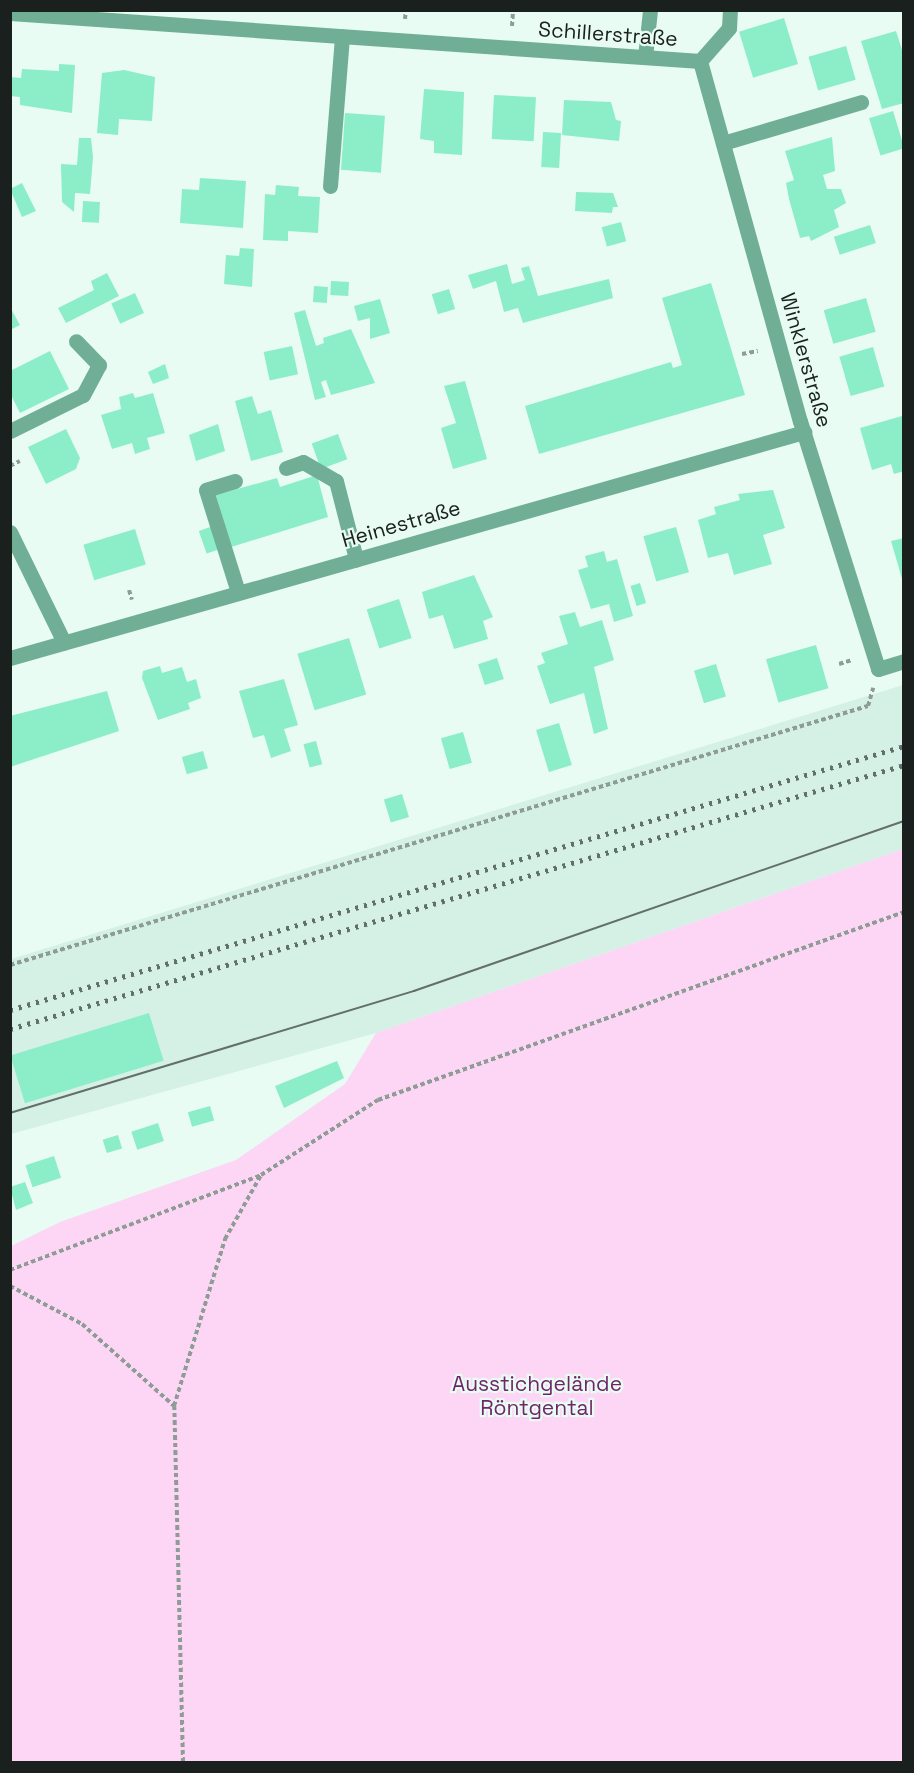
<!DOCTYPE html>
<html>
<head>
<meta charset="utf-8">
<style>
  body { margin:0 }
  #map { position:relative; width:914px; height:1773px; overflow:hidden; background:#e8fcf3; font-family:"Space Grotesk",sans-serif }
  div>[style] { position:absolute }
  .built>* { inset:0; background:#d5f1e5 }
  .green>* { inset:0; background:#fdd5f5 }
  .building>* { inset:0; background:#8cedc9; transform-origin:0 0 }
  .path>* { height:4px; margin-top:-2px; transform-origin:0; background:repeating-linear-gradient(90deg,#8e9c96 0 4.5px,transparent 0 7.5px) }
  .service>* { height:15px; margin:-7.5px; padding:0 7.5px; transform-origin:7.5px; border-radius:7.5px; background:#70af96 }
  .minor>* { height:15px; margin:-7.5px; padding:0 7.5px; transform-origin:7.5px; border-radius:7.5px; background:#70af96 }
  .tram>* { height:1.5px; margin:-0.75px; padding:0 0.75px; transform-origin:0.75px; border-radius:0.75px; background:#636f6a }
  .rail>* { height:4.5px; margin-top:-2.25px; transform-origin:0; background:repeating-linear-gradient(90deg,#636f6a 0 3px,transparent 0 9px) }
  span { translate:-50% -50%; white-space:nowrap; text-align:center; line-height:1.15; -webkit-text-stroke:4.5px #e8fcf3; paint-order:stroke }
  .street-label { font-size:21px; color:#19201d }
  .park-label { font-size:21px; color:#712467 }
  .frame { position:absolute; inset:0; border:12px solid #19201d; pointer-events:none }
</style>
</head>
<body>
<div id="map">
  <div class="built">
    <i style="clip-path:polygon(903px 685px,903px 849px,376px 1033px,11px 1134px,11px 959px)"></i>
  </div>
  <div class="green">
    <i style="clip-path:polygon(903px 849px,903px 1762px,11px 1762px,11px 1246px,60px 1222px,236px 1160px,345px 1084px,376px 1033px)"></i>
  </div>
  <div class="building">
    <i style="left:784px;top:18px;width:48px;height:47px;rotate:73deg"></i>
    <i style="clip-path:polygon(896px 31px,904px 56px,904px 103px,882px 109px,861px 41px)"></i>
    <i style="left:846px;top:46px;width:35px;height:39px;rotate:74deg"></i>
    <i style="clip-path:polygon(59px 64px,75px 65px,72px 113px,20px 105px,20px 97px,10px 96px,11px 77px,21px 78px,22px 69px,59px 71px)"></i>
    <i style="clip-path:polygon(124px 70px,155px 77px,152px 121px,119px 119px,118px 135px,97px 133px,102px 73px)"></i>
    <i style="clip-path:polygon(424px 89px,464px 92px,462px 155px,434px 153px,434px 141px,420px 139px)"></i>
    <i style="left:494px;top:95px;width:42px;height:44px;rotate:3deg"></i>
    <i style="clip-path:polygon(564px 100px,611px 102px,616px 120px,621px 121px,619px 141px,562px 135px)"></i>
    <i style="left:893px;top:111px;width:39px;height:25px;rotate:73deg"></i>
    <i style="left:345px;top:113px;width:40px;height:57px;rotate:4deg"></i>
    <i style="left:543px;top:132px;width:18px;height:35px;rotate:3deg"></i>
    <i style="clip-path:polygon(832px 137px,835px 171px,823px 175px,827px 189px,841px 189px,846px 203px,834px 210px,839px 227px,811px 241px,809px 236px,800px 238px,789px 199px,786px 183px,794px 180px,785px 151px)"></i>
    <i style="clip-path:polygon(79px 138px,91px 138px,93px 157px,90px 194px,75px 193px,74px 212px,62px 202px,61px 164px,77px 165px)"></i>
    <i style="clip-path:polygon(200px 178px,246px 181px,243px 228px,180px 223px,182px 189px,199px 190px)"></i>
    <i style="clip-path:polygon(22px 183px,36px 211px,22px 217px,10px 189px)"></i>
    <i style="clip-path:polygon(276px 185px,299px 187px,298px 196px,320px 197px,318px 233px,288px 231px,288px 241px,263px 240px,265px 194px,275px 195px)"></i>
    <i style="clip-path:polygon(576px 192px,613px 193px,618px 207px,613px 207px,612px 213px,575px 211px)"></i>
    <i style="left:83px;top:201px;width:17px;height:21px;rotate:3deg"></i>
    <i style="left:621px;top:222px;width:20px;height:20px;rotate:75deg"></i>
    <i style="left:870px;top:225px;width:19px;height:38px;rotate:72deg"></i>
    <i style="clip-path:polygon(240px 248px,254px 249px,252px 287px,224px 284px,226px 255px,239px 256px)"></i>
    <i style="clip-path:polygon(507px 264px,512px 284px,525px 280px,521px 268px,529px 266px,538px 296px,609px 279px,613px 298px,523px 323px,518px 308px,504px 312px,496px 281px,473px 289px,468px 275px)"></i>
    <i style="clip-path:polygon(107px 273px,119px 296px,66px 323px,58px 308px,94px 290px,91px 281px)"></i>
    <i style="left:331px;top:281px;width:18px;height:14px;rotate:3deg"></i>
    <i style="clip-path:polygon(711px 283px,745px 395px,539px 454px,525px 406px,671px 362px,673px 368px,682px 365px,662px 298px)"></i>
    <i style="left:314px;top:286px;width:14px;height:16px;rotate:4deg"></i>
    <i style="left:449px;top:289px;width:21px;height:18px;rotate:73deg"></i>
    <i style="left:135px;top:293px;width:22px;height:26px;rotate:66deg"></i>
    <i style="left:866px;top:298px;width:35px;height:44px;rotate:74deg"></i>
    <i style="clip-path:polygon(380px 299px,390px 333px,370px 339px,370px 318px,358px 321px,354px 306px)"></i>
    <i style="clip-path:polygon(10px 307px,20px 325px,10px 330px)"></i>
    <i style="clip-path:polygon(305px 310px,316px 346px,324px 343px,323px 338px,351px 329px,375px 383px,331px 395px,326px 380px,321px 382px,326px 397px,315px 400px,294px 313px)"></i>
    <i style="left:292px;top:346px;width:29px;height:29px;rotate:78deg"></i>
    <i style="left:873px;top:347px;width:41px;height:35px;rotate:74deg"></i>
    <i style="clip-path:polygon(50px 351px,69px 389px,20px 413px,10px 393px,10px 371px)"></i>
    <i style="clip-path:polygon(165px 364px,169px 378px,153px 384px,148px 372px)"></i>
    <i style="clip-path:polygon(465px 381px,487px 459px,453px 469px,441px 428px,456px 423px,444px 386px)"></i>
    <i style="clip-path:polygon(133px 393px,135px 398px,153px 393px,165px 433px,147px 438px,150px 449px,135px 454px,132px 443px,112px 449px,101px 415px,121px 409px,119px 397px)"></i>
    <i style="clip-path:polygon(252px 396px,258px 414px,271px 410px,283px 452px,251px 461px,235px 401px)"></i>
    <i style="clip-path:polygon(902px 416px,904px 471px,894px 474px,891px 464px,872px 470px,860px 428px)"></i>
    <i style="clip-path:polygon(218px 424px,225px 451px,196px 461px,189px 435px)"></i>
    <i style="clip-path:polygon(66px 429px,80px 458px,76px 469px,46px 484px,28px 447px)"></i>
    <i style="left:338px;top:434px;width:27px;height:28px;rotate:70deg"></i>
    <i style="clip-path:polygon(317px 475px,328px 517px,231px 547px,216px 495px,277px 478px,280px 487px)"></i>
    <i style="clip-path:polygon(773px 490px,785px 528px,763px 535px,772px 564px,734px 575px,728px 553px,708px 558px,698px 520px,716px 514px,714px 507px,740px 500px,738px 494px)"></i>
    <i style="left:213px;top:526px;width:24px;height:15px;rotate:71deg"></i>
    <i style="left:676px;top:527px;width:47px;height:34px;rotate:74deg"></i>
    <i style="left:135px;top:529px;width:37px;height:54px;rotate:73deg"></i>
    <i style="clip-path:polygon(904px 538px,904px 581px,903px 582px,891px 541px)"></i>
    <i style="clip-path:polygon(604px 551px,607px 562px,617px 559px,633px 616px,614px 622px,609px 604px,591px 609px,578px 570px,588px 567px,585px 556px)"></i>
    <i style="clip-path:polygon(474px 575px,493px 617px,483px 621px,488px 639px,454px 649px,443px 615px,429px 619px,422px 592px)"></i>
    <i style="left:640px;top:583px;width:21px;height:10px;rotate:73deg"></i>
    <i style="left:399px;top:599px;width:41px;height:34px;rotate:72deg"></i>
    <i style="clip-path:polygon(575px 612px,580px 627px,602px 620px,614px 660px,594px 667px,608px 729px,594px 734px,584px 693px,550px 704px,537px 666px,545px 663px,541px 653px,568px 644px,559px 616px)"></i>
    <i style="left:349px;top:638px;width:59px;height:54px;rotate:73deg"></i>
    <i style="left:816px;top:645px;width:45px;height:52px;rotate:74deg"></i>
    <i style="left:497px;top:658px;width:22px;height:20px;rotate:72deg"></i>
    <i style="left:716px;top:664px;width:34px;height:23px;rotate:73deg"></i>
    <i style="clip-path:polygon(160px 666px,162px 673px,182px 667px,187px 682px,196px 679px,201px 698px,188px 703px,190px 709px,158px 720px,142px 678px,143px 671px)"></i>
    <i style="clip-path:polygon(284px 679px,298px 725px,284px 729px,291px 751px,271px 758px,264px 735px,253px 738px,239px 691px)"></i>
    <i style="clip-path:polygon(107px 691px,119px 731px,10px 767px,10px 716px)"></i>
    <i style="left:559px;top:723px;width:44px;height:24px;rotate:73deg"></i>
    <i style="left:463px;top:732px;width:32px;height:23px;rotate:74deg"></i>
    <i style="left:316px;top:741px;width:24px;height:13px;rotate:75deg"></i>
    <i style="left:203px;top:751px;width:18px;height:22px;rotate:74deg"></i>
    <i style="left:402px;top:794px;width:24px;height:19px;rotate:73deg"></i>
    <i style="left:149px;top:1013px;width:50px;height:145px;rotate:73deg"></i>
    <i style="clip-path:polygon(337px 1061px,344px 1078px,284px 1108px,275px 1086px)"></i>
    <i style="left:210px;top:1106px;width:15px;height:23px;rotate:74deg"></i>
    <i style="left:158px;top:1123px;width:19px;height:28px;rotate:72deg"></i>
    <i style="left:118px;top:1135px;width:14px;height:16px;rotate:73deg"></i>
    <i style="left:54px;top:1156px;width:23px;height:30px;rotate:72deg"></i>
    <i style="clip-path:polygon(25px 1182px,33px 1203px,16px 1210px,10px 1187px)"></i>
  </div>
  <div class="path">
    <i style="left:405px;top:19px;width:9px;rotate:-84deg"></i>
    <i style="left:512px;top:26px;width:16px;rotate:-86deg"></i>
    <i style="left:742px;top:354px;width:16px;rotate:-11deg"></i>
    <i style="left:10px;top:466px;width:11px;rotate:-27deg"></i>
    <i style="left:129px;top:590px;width:10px;rotate:73deg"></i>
    <i style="left:839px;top:664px;width:14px;rotate:-17deg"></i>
    <i style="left:10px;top:965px;width:896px;rotate:-16.8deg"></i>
    <i style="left:868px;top:706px;width:19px;rotate:-74deg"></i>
    <i style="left:10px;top:1270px;width:268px;rotate:-20.7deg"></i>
    <i style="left:261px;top:1175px;width:139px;rotate:-32.7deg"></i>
    <i style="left:378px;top:1100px;width:559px;rotate:-19.67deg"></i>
    <i style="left:10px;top:1286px;width:81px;rotate:27.8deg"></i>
    <i style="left:82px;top:1324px;width:123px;rotate:41.7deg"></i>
    <i style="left:183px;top:1762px;width:356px;rotate:-91.4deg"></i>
    <i style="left:174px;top:1406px;width:175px;rotate:-73deg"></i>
    <i style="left:225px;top:1239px;width:73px;rotate:-60.6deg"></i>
  </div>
  <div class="service">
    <i style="left:645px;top:57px;width:47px;rotate:-83.9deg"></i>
    <i style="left:700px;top:61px;width:44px;rotate:-48.7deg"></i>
    <i style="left:729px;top:28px;width:18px;rotate:-87deg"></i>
    <i style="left:723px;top:143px;width:144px;rotate:-16.5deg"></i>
    <i style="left:330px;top:186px;width:150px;rotate:-85.4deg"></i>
    <i style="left:10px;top:431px;width:81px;rotate:-26.3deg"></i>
    <i style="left:83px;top:395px;width:34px;rotate:-62deg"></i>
    <i style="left:99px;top:365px;width:33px;rotate:-134deg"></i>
    <i style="left:286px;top:468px;width:18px;rotate:-19deg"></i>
    <i style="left:303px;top:462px;width:38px;rotate:30deg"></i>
    <i style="left:336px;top:481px;width:81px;rotate:75.6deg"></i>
    <i style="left:235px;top:481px;width:30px;rotate:163deg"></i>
    <i style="left:206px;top:490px;width:107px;rotate:72.6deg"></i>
  </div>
  <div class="minor">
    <i style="left:10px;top:13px;width:692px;rotate:3.98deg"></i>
    <i style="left:700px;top:61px;width:374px;rotate:74.5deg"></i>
    <i style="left:800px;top:421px;width:260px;rotate:72.5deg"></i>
    <i style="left:878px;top:669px;width:27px;rotate:-17deg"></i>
    <i style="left:10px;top:532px;width:123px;rotate:63.9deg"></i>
    <i style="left:10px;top:658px;width:826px;rotate:-15.89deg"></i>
  </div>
  <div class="tram">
    <i style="left:10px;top:1113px;width:422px;rotate:-16.8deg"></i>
    <i style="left:414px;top:991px;width:519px;rotate:-19.13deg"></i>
  </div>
  <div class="rail">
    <i style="left:10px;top:1010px;width:932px;rotate:-16.45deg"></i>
    <i style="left:10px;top:1029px;width:932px;rotate:-16.45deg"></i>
  </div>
  <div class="street-label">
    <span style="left:608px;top:34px;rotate:4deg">Schillerstraße</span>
    <span style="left:806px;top:360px;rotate:74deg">Winklerstraße</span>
    <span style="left:401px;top:524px;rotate:-16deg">Heinestraße</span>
  </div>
  <div class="park-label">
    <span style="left:537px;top:1396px">Ausstichgelände<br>Röntgental</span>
  </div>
  <div class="frame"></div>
</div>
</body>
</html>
